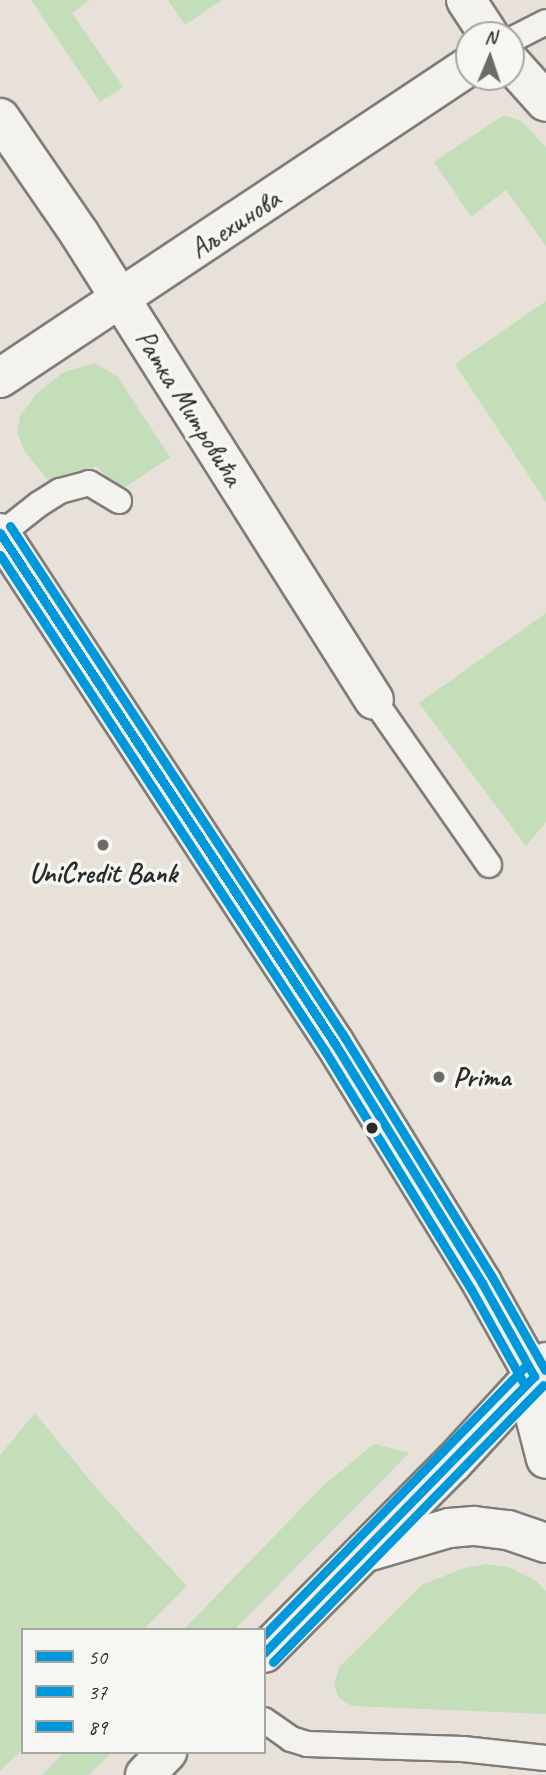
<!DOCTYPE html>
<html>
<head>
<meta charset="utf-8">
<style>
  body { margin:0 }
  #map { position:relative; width:546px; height:1775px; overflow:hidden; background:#e7e1d9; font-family:Caveat,sans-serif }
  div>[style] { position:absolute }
  .green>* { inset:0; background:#c3deb9 }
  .roads { filter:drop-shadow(2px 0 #807d79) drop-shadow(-2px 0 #807d79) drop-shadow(0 2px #807d79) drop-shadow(0 -2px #807d79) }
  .service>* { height:24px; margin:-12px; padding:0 12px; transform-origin:12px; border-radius:12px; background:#f3f2ef }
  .minor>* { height:38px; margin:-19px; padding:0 19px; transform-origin:19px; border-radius:19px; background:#f3f2ef }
  .secondary>* { height:38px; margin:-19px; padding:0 19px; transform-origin:19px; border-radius:19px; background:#f3f2ef }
  .bus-1>* { height:9px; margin:-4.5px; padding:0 4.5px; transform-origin:4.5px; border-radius:4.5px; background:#0098da }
  .bus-2>* { height:9px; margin:-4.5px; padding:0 4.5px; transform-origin:4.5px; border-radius:4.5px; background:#0098da }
  .bus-3>* { height:9px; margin:-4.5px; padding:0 4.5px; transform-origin:4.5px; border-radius:4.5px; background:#0098da }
  .dots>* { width:19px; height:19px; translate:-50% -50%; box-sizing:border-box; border:4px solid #f6f6f2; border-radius:50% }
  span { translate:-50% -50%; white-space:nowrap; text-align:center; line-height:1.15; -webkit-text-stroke:7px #f6f6f2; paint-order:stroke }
  .street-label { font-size:28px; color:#2b2b2b }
  .poi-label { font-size:28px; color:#2b2b2b; font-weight:700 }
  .left { translate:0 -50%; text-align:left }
  .legend { position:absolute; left:21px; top:1628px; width:245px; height:126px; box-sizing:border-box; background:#f6f6f2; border:2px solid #a5a5a2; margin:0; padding:9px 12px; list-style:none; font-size:21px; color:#2b2b2b }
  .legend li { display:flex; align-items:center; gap:14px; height:35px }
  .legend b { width:35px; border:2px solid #a5a5a2 }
  .north { position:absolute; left:455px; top:21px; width:70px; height:70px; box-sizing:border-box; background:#f6f6f2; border:2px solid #a5a5a2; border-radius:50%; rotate:2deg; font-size:19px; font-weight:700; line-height:28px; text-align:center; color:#2b2b2b }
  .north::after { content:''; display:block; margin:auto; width:24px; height:32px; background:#6d6b68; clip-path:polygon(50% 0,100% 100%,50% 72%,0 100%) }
</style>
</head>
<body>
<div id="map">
  <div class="green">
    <i style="clip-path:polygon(31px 0,90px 0,72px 13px,123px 87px,100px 102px)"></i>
    <i style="clip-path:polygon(168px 0,222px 0,185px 25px)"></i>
    <i style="clip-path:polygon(504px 115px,522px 122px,546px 147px,546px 246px,506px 190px,471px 217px,434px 162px)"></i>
    <i style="clip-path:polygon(546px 301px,546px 502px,455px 364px)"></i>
    <i style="clip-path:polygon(94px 363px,117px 376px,170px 457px,121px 490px,96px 466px,56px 490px,25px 452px,17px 433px,20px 416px,38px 392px,64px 372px)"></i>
    <i style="clip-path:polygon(546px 613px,546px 822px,526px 846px,419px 703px)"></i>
    <i style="clip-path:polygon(35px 1413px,97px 1489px,187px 1586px,143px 1630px,23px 1630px,23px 1749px,0 1771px,0 1455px)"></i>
    <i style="clip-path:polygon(374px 1444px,409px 1453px,234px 1630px,183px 1630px,325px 1484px)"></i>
    <i style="clip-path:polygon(487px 1564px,509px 1567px,536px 1581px,546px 1591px,546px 1714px,352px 1706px,339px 1698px,334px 1685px,339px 1667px,422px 1585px,464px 1568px)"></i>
    <i style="clip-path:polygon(64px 1752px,112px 1752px,89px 1775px,42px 1775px)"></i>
  </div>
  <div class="roads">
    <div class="service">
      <i style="left:511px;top:40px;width:39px;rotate:-27deg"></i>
      <i style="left:1px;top:534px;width:48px;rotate:-38.3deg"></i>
      <i style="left:39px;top:504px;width:25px;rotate:-32deg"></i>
      <i style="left:60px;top:491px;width:30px;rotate:-15deg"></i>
      <i style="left:89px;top:483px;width:35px;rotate:31deg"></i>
      <i style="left:374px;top:700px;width:201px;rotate:55.1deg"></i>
      <i style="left:264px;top:1720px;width:33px;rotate:35deg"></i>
      <i style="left:291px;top:1739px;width:17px;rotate:17deg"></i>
      <i style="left:307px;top:1744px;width:156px;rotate:1.8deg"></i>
      <i style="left:463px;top:1749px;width:83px;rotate:6.2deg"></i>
    </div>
    <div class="minor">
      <i style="left:466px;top:0;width:42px;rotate:56.7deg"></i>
      <i style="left:511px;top:63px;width:52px;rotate:48.1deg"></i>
      <i style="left:0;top:118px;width:140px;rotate:55.5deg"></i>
      <i style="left:79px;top:233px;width:552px;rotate:57.72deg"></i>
      <i style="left:0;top:378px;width:563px;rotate:-33.63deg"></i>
      <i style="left:534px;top:1376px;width:40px;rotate:88.6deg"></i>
      <i style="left:535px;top:1416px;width:44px;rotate:75.7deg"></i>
    </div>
    <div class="secondary">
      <i style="left:0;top:533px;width:611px;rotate:56.75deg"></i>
      <i style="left:335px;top:1044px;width:281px;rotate:58.4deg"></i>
      <i style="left:482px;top:1283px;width:107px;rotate:60.8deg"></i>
      <i style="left:370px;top:1551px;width:82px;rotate:-16.2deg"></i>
      <i style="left:449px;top:1528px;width:25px;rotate:-5deg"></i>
      <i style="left:474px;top:1526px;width:34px;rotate:7deg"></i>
      <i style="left:508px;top:1530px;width:40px;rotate:18.9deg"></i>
      <i style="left:264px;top:1653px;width:268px;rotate:-45.2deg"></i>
      <i style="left:453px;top:1463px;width:137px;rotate:-47.4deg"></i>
      <i style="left:145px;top:1775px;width:32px;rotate:-46deg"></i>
    </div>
  </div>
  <div class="bus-1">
    <i style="left:0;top:533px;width:611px;rotate:56.75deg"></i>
    <i style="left:335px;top:1044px;width:281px;rotate:58.4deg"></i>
    <i style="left:482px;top:1283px;width:107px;rotate:60.8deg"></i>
    <i style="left:264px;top:1653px;width:387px;rotate:-45.7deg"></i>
  </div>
  <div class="bus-2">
    <i style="left:0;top:555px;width:593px;rotate:56.77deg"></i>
    <i style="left:325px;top:1051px;width:279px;rotate:58.5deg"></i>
    <i style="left:471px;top:1289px;width:107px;rotate:60.8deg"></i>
    <i style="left:273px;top:1662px;width:387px;rotate:-45.7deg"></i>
  </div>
  <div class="bus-3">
    <i style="left:10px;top:526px;width:612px;rotate:56.8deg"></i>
    <i style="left:345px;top:1038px;width:281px;rotate:58.4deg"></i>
    <i style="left:492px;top:1277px;width:107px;rotate:60.3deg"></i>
    <i style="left:264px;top:1635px;width:374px;rotate:-45.8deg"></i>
  </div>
  <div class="dots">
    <i style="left:103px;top:845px;background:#6d6b68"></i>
    <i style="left:439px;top:1077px;background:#6d6b68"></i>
    <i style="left:372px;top:1128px;background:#2b2b2b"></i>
  </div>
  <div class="street-label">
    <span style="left:235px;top:224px;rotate:-34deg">Аљехинова</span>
    <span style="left:189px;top:408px;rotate:58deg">Ратка Митровића</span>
  </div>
  <div class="poi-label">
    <span style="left:103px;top:873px">UniCredit Bank</span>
    <span class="left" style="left:453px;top:1077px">Prima</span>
  </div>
  <ul class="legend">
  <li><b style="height:9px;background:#0098da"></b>50</li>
  <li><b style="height:9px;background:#0098da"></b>37</li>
  <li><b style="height:9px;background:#0098da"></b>89</li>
  </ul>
  <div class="north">N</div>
</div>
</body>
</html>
